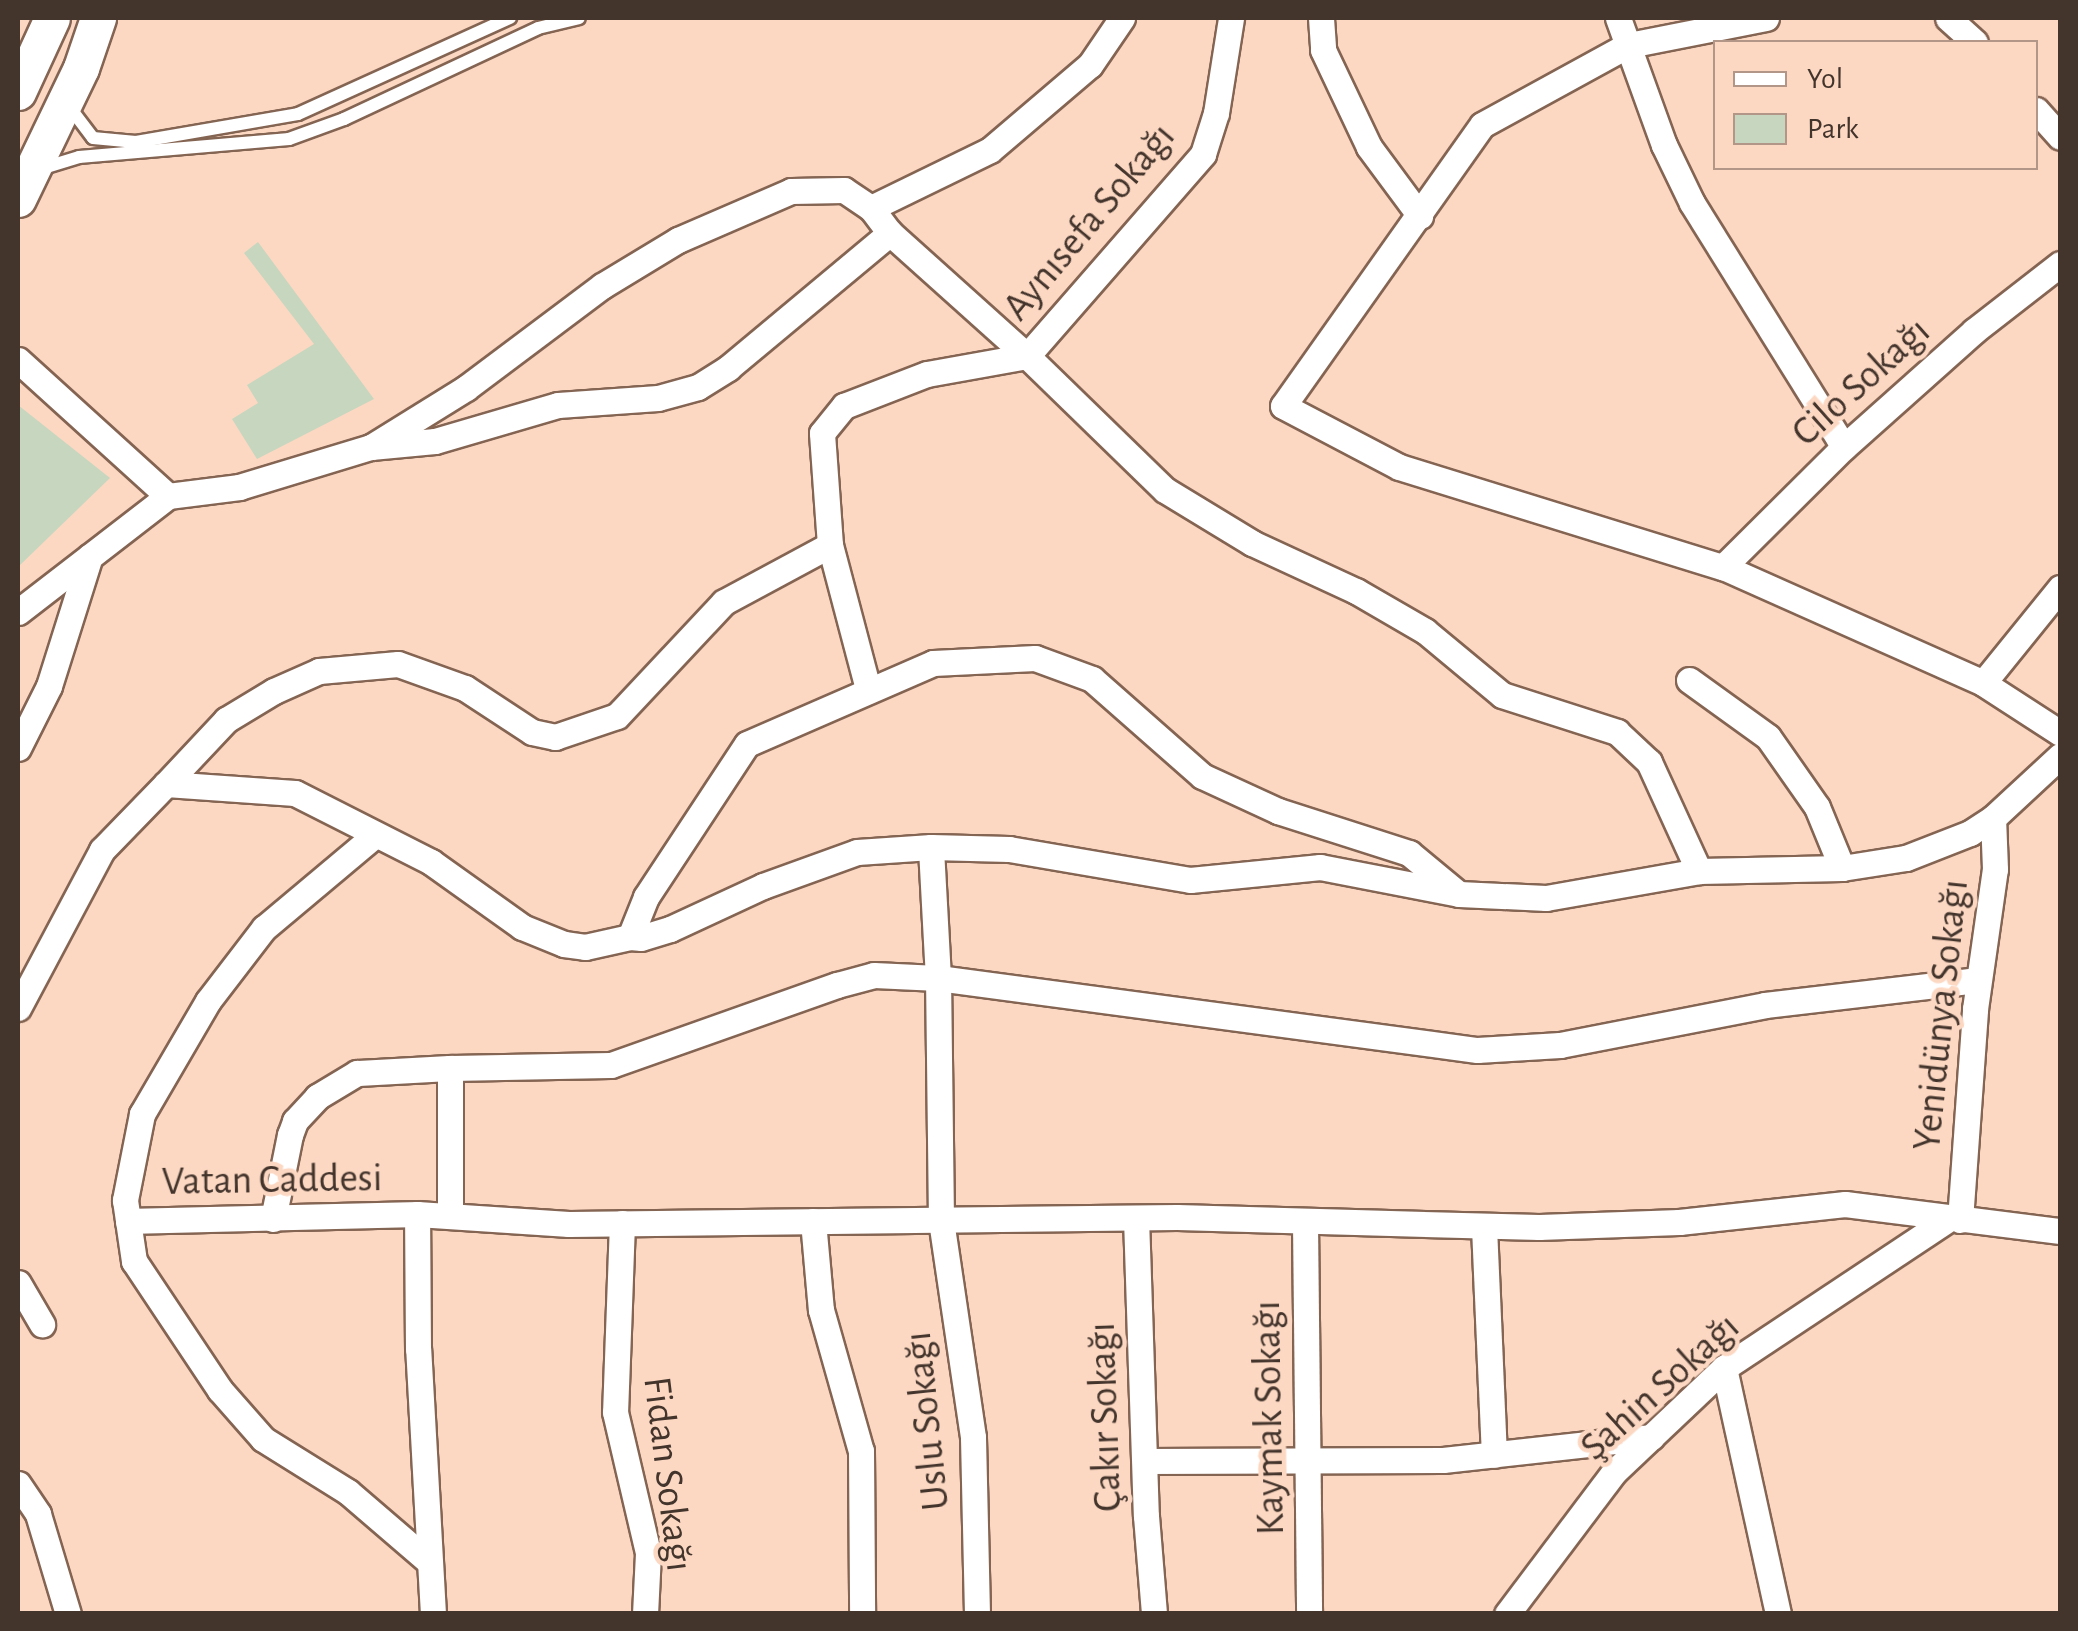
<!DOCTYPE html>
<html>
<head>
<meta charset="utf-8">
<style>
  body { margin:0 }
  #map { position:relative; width:2078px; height:1631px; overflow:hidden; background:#fcd8c3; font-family:"Alegreya Sans",sans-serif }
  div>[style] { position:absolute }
  .green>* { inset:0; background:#c7d6be }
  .roads { filter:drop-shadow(2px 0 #846452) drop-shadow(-2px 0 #846452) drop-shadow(0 2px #846452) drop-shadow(0 -2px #846452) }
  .service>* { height:12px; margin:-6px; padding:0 6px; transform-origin:6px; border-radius:6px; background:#fff }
  .minor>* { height:25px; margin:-12.5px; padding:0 12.5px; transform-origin:12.5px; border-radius:12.5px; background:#fff }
  .secondary>* { height:35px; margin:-17.5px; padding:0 17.5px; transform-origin:17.5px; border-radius:17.5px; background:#fff }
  span { translate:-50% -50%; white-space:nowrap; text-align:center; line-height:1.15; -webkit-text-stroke:9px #fcd8c3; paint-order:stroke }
  .street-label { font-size:40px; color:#43342c }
  .frame { position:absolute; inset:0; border:20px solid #43342c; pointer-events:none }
  .legend { position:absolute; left:1713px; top:40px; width:325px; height:130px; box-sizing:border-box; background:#fcd8c3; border:2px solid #b29687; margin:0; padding:12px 18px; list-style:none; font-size:30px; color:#43342c }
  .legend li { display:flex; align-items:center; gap:20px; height:50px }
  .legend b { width:50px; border:2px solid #b29687 }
</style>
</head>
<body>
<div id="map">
  <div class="green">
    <i style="clip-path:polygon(258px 242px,374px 399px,257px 459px,232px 419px,258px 403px,247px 385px,314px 344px,244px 253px)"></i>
    <i style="clip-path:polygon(18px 405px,110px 478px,18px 567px)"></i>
  </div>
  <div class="roads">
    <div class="service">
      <i style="left:68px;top:105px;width:41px;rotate:52.9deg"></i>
      <i style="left:93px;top:138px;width:43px;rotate:5.3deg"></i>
      <i style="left:136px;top:142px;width:164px;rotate:-9.8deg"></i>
      <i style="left:298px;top:114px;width:233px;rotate:-24.4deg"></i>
      <i style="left:40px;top:169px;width:41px;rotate:-17.1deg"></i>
      <i style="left:79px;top:157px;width:211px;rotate:-4.9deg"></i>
      <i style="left:289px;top:139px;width:59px;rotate:-20deg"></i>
      <i style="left:344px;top:119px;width:214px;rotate:-25.1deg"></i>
      <i style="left:538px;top:28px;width:42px;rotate:-13.7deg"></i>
    </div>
    <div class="minor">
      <i style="left:1321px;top:18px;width:32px;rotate:86deg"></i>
      <i style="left:1323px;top:50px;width:107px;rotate:64.6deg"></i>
      <i style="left:1369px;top:147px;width:86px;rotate:53.5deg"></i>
      <i style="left:1618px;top:18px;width:135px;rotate:70.1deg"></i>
      <i style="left:1664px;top:145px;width:64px;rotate:64.2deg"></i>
      <i style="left:1692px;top:203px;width:287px;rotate:58.1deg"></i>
      <i style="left:1766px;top:18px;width:141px;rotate:168.9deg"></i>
      <i style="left:1628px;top:45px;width:166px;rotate:151.3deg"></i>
      <i style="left:1482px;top:125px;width:344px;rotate:125.3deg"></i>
      <i style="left:1283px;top:406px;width:131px;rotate:27.7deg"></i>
      <i style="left:1399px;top:467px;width:339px;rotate:17.2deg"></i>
      <i style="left:1723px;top:567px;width:285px;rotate:24deg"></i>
      <i style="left:1948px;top:18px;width:36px;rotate:42deg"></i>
      <i style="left:2036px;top:110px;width:36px;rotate:48deg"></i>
      <i style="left:871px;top:208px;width:132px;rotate:-26deg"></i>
      <i style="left:990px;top:150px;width:131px;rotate:-40.4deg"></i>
      <i style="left:1090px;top:65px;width:57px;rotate:-55.8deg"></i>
      <i style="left:18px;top:360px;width:202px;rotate:42.2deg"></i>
      <i style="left:371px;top:447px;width:112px;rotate:-31.8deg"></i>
      <i style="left:466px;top:388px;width:170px;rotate:-36.9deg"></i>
      <i style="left:602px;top:286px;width:89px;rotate:-31.2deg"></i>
      <i style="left:678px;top:240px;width:123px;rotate:-23.4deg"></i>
      <i style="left:791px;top:191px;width:53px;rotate:-1.1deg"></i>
      <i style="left:844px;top:190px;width:32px;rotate:34deg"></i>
      <i style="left:871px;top:208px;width:31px;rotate:53deg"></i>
      <i style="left:890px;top:233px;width:184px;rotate:41.9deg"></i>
      <i style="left:1027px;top:356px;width:192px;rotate:44.2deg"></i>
      <i style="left:1165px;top:490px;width:102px;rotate:31.3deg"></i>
      <i style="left:1252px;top:543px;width:115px;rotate:24.8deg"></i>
      <i style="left:1356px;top:591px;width:80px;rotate:30.1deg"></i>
      <i style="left:1425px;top:631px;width:100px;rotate:39.7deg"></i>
      <i style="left:1502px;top:695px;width:121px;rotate:17.8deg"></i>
      <i style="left:1617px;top:732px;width:44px;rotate:43.2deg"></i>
      <i style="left:1649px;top:762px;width:120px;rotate:65.4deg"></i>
      <i style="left:1699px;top:871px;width:143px;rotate:-1.2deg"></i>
      <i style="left:1842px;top:868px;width:65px;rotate:-8.9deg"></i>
      <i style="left:1906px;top:858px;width:69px;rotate:-21.3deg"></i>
      <i style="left:1970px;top:833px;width:27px;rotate:-33deg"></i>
      <i style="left:1993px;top:818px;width:91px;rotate:-42.8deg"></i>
      <i style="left:830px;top:545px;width:149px;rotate:75.2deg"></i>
      <i style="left:1723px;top:567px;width:170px;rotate:-44.8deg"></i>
      <i style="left:1844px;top:447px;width:174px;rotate:-41.7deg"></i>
      <i style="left:1974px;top:331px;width:109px;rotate:-37.9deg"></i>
      <i style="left:2060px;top:588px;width:122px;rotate:129deg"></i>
      <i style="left:1983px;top:683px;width:92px;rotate:33deg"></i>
      <i style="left:18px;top:612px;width:190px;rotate:-37.7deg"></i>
      <i style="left:168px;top:496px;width:72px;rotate:-7.2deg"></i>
      <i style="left:239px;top:487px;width:138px;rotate:-16.9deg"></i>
      <i style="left:371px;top:447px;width:64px;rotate:-5.4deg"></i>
      <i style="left:435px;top:441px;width:128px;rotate:-16.3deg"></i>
      <i style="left:558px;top:405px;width:100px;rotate:-4deg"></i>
      <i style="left:658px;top:398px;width:41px;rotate:-15.4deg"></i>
      <i style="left:698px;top:387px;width:36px;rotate:-32deg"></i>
      <i style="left:728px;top:368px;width:211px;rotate:-39.8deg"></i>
      <i style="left:1689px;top:680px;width:97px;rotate:35.8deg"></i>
      <i style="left:1768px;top:737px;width:85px;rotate:55deg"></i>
      <i style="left:1817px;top:807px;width:66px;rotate:67.7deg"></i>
      <i style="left:18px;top:748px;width:69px;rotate:-63.4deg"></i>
      <i style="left:49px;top:686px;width:136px;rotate:-72.5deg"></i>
      <i style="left:166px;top:784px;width:88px;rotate:-46.8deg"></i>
      <i style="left:226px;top:720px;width:56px;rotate:-31.1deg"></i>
      <i style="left:274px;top:691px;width:49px;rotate:-24deg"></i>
      <i style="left:319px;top:671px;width:79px;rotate:-5.1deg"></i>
      <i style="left:398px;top:664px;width:71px;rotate:19.7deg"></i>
      <i style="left:465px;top:688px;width:80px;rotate:33.3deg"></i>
      <i style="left:532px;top:732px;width:24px;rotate:12deg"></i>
      <i style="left:555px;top:737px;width:65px;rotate:-18.7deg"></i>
      <i style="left:617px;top:716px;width:156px;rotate:-46.8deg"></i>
      <i style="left:724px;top:602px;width:120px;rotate:-28.3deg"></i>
      <i style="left:830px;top:545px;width:112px;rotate:-94.1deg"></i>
      <i style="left:822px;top:433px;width:35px;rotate:-51deg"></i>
      <i style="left:844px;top:406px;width:89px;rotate:-21.1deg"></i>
      <i style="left:927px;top:374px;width:102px;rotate:-10.2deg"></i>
      <i style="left:1027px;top:356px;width:268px;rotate:-48.9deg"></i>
      <i style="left:1203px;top:154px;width:43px;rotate:-72.4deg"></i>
      <i style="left:1216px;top:113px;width:96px;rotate:-81deg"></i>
      <i style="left:375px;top:835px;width:145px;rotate:140deg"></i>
      <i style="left:264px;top:928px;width:92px;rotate:127.5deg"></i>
      <i style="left:208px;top:1001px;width:131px;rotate:120.3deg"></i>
      <i style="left:142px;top:1114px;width:88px;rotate:101.2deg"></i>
      <i style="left:125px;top:1200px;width:62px;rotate:81.6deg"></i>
      <i style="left:134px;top:1261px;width:155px;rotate:56.3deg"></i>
      <i style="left:220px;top:1390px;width:65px;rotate:48.7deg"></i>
      <i style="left:263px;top:1439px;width:100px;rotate:31.9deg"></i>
      <i style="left:348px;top:1492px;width:104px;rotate:40.7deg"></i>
      <i style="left:931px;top:847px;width:74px;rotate:176.1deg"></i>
      <i style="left:857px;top:852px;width:100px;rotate:160.1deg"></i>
      <i style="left:763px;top:886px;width:102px;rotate:155.2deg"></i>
      <i style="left:670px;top:929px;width:30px;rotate:163deg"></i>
      <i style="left:641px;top:938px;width:11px;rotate:-175deg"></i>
      <i style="left:630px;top:937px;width:43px;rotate:-68.2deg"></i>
      <i style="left:646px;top:897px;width:183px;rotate:-56.6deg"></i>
      <i style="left:747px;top:744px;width:203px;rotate:-23.5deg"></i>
      <i style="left:933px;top:663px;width:102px;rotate:-2.8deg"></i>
      <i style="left:1035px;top:658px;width:61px;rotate:20.2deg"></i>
      <i style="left:1092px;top:679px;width:147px;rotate:41.4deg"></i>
      <i style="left:1202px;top:776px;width:84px;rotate:24.7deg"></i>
      <i style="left:1278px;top:811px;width:138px;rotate:17.8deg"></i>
      <i style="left:1409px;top:853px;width:60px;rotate:39.6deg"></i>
      <i style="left:18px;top:1008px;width:179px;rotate:-62deg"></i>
      <i style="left:102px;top:850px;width:92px;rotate:-45.9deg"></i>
      <i style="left:166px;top:784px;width:129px;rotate:4deg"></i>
      <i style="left:295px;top:793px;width:153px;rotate:26.9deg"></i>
      <i style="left:431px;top:862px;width:112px;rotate:35.5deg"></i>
      <i style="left:522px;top:927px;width:45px;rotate:22deg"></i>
      <i style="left:564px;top:944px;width:21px;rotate:8deg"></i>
      <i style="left:585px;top:947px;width:46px;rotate:-12.5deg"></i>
      <i style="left:450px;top:1216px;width:148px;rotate:-90deg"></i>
      <i style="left:450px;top:1068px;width:161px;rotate:-1.1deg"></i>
      <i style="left:611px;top:1065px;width:240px;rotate:-19.5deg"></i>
      <i style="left:837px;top:985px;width:38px;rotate:-15deg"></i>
      <i style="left:874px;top:975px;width:64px;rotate:2.7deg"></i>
      <i style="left:938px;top:978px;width:131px;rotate:-93.1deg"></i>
      <i style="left:931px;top:847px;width:78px;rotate:1.5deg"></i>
      <i style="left:1009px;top:849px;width:184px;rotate:9.7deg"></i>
      <i style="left:1190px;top:880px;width:131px;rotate:-5.7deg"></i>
      <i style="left:1320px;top:867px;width:142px;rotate:11deg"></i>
      <i style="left:1459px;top:894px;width:87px;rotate:2.6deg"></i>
      <i style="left:1546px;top:898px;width:155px;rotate:-10deg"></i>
      <i style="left:1136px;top:1218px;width:298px;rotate:88.1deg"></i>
      <i style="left:1146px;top:1516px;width:98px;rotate:85.3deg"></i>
      <i style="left:273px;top:1219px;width:86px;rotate:-78.6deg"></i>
      <i style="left:290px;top:1135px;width:15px;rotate:-70deg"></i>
      <i style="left:295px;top:1121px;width:33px;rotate:-47deg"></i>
      <i style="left:317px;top:1097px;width:47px;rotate:-31deg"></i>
      <i style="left:357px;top:1073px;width:93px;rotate:-3.1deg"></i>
      <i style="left:1960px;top:1220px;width:212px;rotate:-85.9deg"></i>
      <i style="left:1975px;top:1009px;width:141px;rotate:-81.9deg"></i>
      <i style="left:1995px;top:869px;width:51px;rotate:-92.2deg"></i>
      <i style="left:128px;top:1221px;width:289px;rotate:-1.4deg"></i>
      <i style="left:813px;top:1221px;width:89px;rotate:84.9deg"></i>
      <i style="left:821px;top:1310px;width:147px;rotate:74.2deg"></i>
      <i style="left:861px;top:1451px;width:163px;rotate:89.6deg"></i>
      <i style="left:1305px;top:1222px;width:392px;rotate:89.4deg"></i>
      <i style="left:622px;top:1223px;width:189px;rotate:92.1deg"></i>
      <i style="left:615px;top:1412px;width:145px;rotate:76.8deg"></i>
      <i style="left:648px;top:1553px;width:61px;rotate:92.8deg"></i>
      <i style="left:1484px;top:1227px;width:228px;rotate:87.5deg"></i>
      <i style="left:18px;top:1283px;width:48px;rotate:59.7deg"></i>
      <i style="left:1724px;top:1368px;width:252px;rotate:77.6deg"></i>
      <i style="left:1145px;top:1461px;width:298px;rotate:-0.2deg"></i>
      <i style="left:1443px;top:1460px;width:210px;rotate:-6.3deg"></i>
      <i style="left:18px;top:1484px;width:36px;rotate:56deg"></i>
      <i style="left:38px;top:1514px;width:104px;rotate:73.3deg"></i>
      <i style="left:433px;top:1614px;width:265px;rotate:-93.2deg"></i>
      <i style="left:418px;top:1349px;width:135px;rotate:-90.4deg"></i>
      <i style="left:417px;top:1214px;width:152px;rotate:3.8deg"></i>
      <i style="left:569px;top:1224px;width:608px;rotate:-0.66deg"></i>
      <i style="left:1177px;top:1217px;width:362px;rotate:1.6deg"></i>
      <i style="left:1539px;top:1227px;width:140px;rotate:-2deg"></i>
      <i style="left:1679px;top:1222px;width:167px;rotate:-6.2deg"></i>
      <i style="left:1845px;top:1204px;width:217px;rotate:7.2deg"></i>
      <i style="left:977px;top:1614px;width:177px;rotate:-91.3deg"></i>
      <i style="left:973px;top:1437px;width:218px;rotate:-98.4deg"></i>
      <i style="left:941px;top:1221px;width:243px;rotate:-90.7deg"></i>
      <i style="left:938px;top:978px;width:544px;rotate:7.61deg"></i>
      <i style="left:1477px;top:1050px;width:83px;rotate:-3.4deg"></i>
      <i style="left:1560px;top:1045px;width:209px;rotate:-11deg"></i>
      <i style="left:1765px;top:1005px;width:214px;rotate:-6.7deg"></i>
      <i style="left:1507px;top:1614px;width:178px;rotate:-53deg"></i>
      <i style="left:1614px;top:1472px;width:151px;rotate:-43.4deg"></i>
      <i style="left:1724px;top:1368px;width:269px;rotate:-33.6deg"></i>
    </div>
    <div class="secondary">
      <i style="left:18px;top:92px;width:81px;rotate:-65.3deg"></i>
      <i style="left:18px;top:199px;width:145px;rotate:-64.3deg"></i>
      <i style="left:81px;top:68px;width:53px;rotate:-71.2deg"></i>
    </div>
  </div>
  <div class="street-label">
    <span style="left:1089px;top:222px;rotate:-50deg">Aynısefa Sokağı</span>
    <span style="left:1861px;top:382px;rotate:-42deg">Cilo Sokağı</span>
    <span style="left:1941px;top:1015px;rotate:-84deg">Yenidünya Sokağı</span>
    <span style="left:272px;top:1180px;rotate:-1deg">Vatan Caddesi</span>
    <span style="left:1660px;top:1387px;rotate:-42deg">Şahin Sokağı</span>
    <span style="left:1105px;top:1417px;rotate:-92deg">Çakır Sokağı</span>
    <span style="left:1269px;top:1418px;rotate:-91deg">Kaymak Sokağı</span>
    <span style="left:927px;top:1421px;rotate:-96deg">Uslu Sokağı</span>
    <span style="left:668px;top:1474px;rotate:83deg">Fidan Sokağı</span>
  </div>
  <div class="frame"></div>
  <ul class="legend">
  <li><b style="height:12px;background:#fff"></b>Yol</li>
  <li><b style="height:28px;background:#c7d6be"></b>Park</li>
  </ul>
</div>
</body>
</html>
